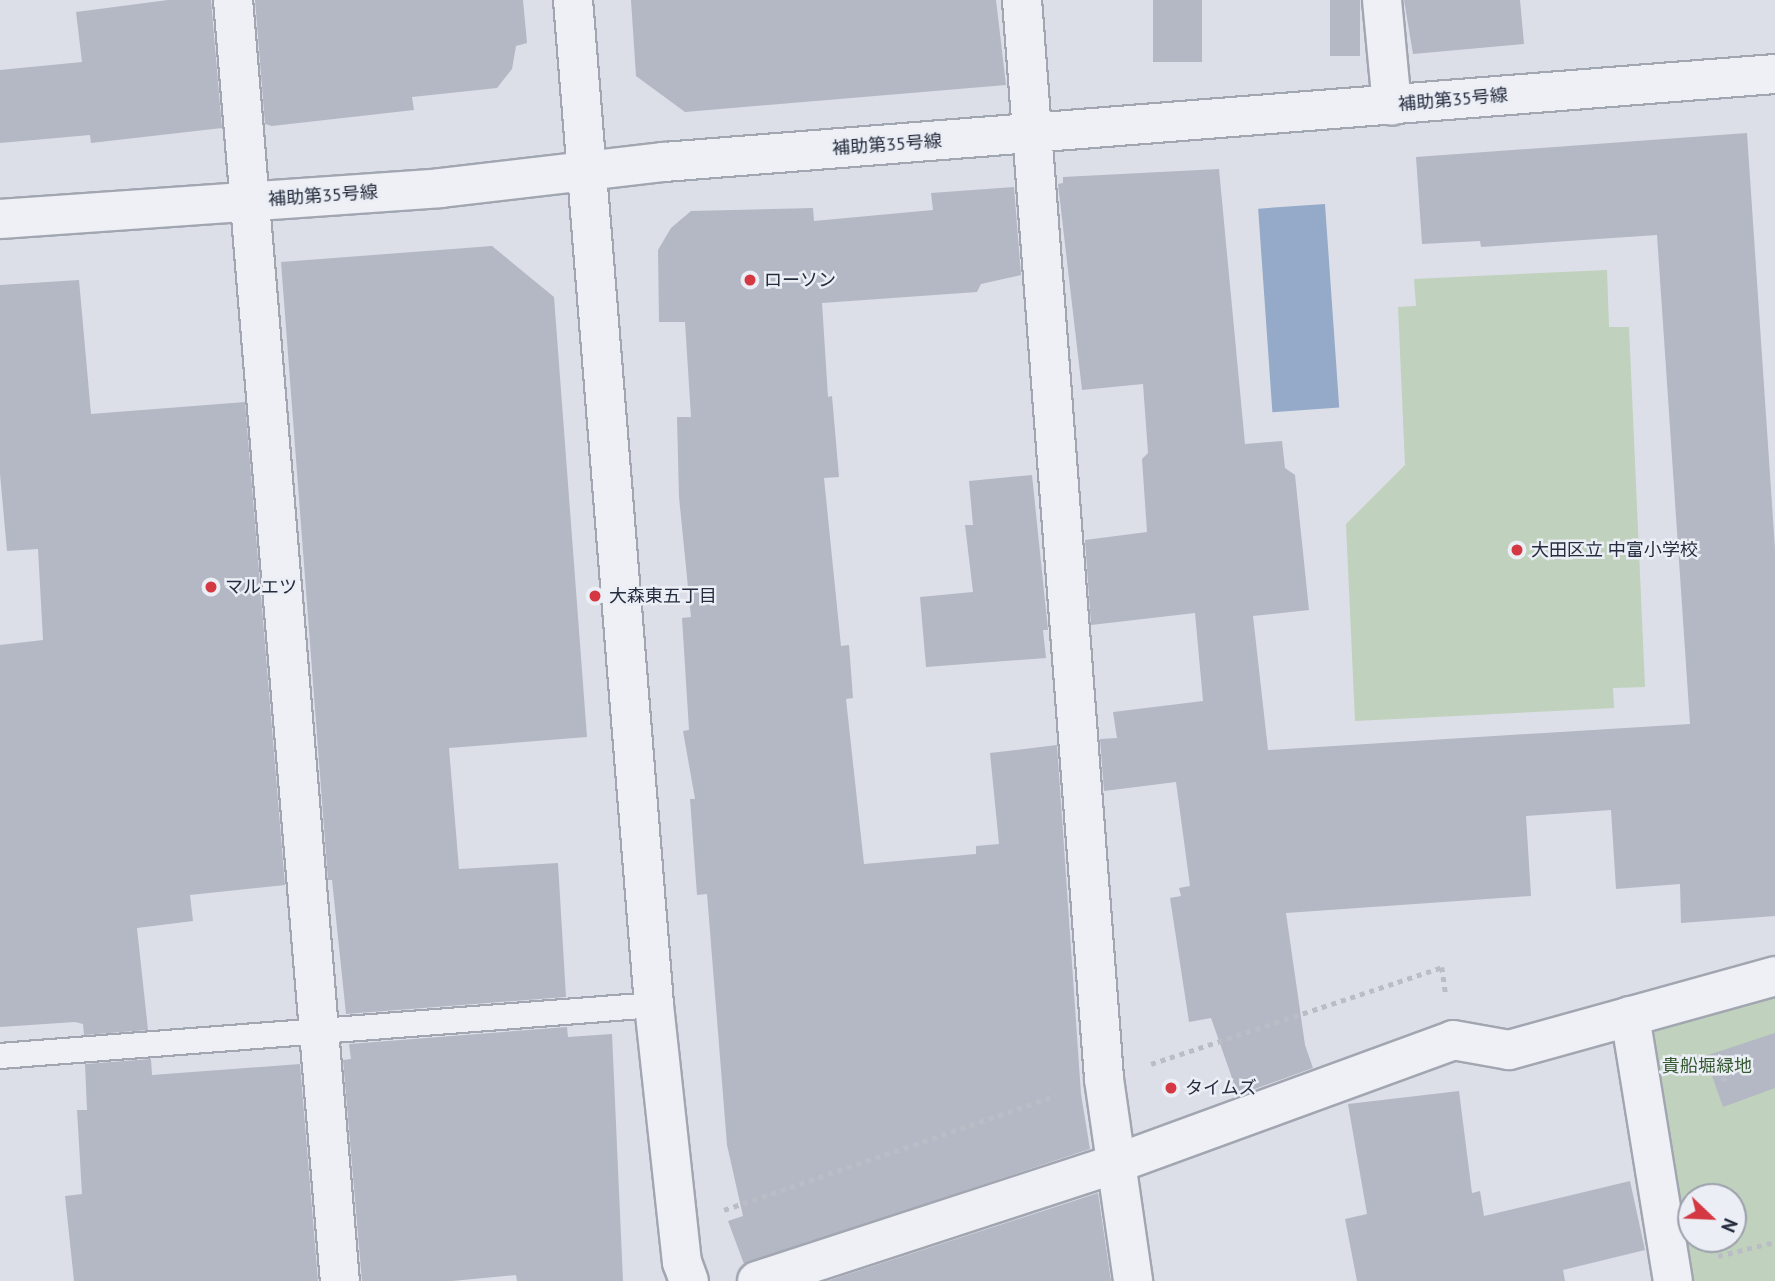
<!DOCTYPE html>
<html>
<head>
<meta charset="utf-8">
<style>
  body { margin:0 }
  #map { position:relative; width:1775px; height:1281px; overflow:hidden; background:#dcdfe7; font-family:"PT Sans","Noto Sans JP",sans-serif }
  div>[style] { position:absolute }
  .green>* { inset:0; background:#c0d1bd }
  .water>* { inset:0; background:#95aac9; transform-origin:0 0 }
  .building>* { inset:0; background:#b3b8c4; transform-origin:0 0 }
  .path>* { height:4.5px; margin-top:-2.25px; transform-origin:0; background:repeating-linear-gradient(90deg,#babdc5 0 5px,transparent 0 10px) }
  .roads { filter:drop-shadow(2px 0 #a1a6b1) drop-shadow(-2px 0 #a1a6b1) drop-shadow(0 2px #a1a6b1) drop-shadow(0 -2px #a1a6b1) }
  .service>* { height:24px; margin:-12px; padding:0 12px; transform-origin:12px; border-radius:12px; background:#eff0f5 }
  .minor>* { height:38px; margin:-19px; padding:0 19px; transform-origin:19px; border-radius:19px; background:#eff0f5 }
  .tertiary>* { height:38px; margin:-19px; padding:0 19px; transform-origin:19px; border-radius:19px; background:#eff0f5 }
  .dots>* { width:19px; height:19px; translate:-50% -50%; box-sizing:border-box; border:4px solid #ebeef5; border-radius:50% }
  span { translate:-50% -50%; white-space:nowrap; text-align:center; line-height:1.15; -webkit-text-stroke:5px #ebeef5; paint-order:stroke }
  .street-label { font-size:18px; color:#252c3e }
  .poi-label { font-size:18px; color:#252c3e }
  .left { translate:0 -50%; text-align:left }
  .park-label { font-size:18px; color:#365a32 }
  .north { position:absolute; left:1677px; top:1183px; width:70px; height:70px; box-sizing:border-box; background:#ebeef5; border:2px solid #9ca0ac; border-radius:50%; rotate:113deg; font-size:19px; font-weight:700; line-height:28px; text-align:center; color:#252c3e }
  .north::after { content:''; display:block; margin:auto; width:24px; height:32px; background:#d43943; clip-path:polygon(50% 0,100% 100%,50% 72%,0 100%) }
</style>
</head>
<body>
<div id="map">
  <div class="green">
    <i style="clip-path:polygon(1607px 270px,1609px 327px,1629px 327px,1645px 687px,1613px 688px,1614px 708px,1355px 721px,1346px 524px,1405px 465px,1398px 307px,1416px 306px,1414px 279px)"></i>
    <i style="clip-path:polygon(evenodd,1775px 976px,1775px 1281px,1673px 1281px,1630px 1016px,1775px 976px,1691px 1197px,1733px 1197px,1733px 1239px,1691px 1239px,1691px 1197px)"></i>
  </div>
  <div class="water">
    <i style="left:1325px;top:204px;width:204px;height:67px;rotate:86deg"></i>
  </div>
  <div class="building">
    <i style="clip-path:polygon(168px 0,211px 0,222px 128px,91px 143px,90px 135px,0 143px,0 70px,82px 62px,76px 12px)"></i>
    <i style="clip-path:polygon(255px 0,523px 0,527px 43px,516px 46px,512px 69px,497px 88px,412px 97px,414px 110px,272px 126px,265px 124px)"></i>
    <i style="clip-path:polygon(631px 0,996px 0,1006px 85px,685px 112px,636px 76px)"></i>
    <i style="left:1153px;top:0;width:49px;height:62px"></i>
    <i style="left:1330px;top:0;width:30px;height:56px"></i>
    <i style="clip-path:polygon(1404px 0,1520px 0,1524px 44px,1413px 54px)"></i>
    <i style="clip-path:polygon(1747px 133px,1775px 549px,1775px 916px,1681px 923px,1680px 884px,1616px 889px,1611px 810px,1526px 816px,1531px 896px,1286px 913px,1305px 1045px,1313px 1068px,1238px 1095px,1211px 1018px,1189px 1022px,1170px 898px,1181px 896px,1179px 888px,1190px 886px,1176px 782px,1104px 791px,1100px 739px,1117px 738px,1113px 712px,1203px 701px,1195px 613px,1091px 625px,1085px 540px,1147px 532px,1142px 459px,1148px 453px,1143px 384px,1082px 390px,1058px 184px,1063px 183px,1063px 177px,1219px 169px,1245px 444px,1282px 441px,1285px 468px,1295px 475px,1309px 610px,1253px 616px,1268px 750px,1690px 724px,1657px 235px,1481px 247px,1480px 241px,1422px 244px,1416px 157px)"></i>
    <i style="clip-path:polygon(1014px 187px,1021px 275px,981px 284px,977px 292px,822px 303px,828px 397px,832px 396px,839px 477px,824px 478px,841px 646px,849px 645px,853px 698px,846px 699px,864px 864px,976px 854px,976px 846px,999px 844px,990px 753px,1057px 745px,1081px 1094px,1090px 1149px,744px 1264px,728px 1221px,743px 1216px,727px 1145px,707px 894px,697px 895px,690px 799px,695px 799px,683px 731px,689px 730px,682px 618px,691px 617px,679px 497px,677px 417px,691px 417px,685px 322px,659px 322px,658px 250px,671px 228px,691px 211px,813px 208px,814px 221px,933px 210px,931px 193px)"></i>
    <i style="clip-path:polygon(492px 246px,554px 297px,587px 737px,449px 748px,459px 869px,558px 863px,566px 997px,346px 1014px,332px 880px,328px 880px,281px 262px)"></i>
    <i style="clip-path:polygon(79px 280px,91px 414px,245px 402px,285px 885px,190px 895px,193px 921px,137px 928px,148px 1030px,84px 1035px,83px 1024px,75px 1022px,0 1027px,0 645px,43px 640px,38px 549px,7px 551px,0 474px,0 285px)"></i>
    <i style="clip-path:polygon(1032px 475px,1048px 630px,1043px 630px,1046px 658px,926px 667px,920px 597px,973px 592px,965px 525px,973px 525px,969px 481px)"></i>
    <i style="clip-path:polygon(567px 1027px,568px 1037px,612px 1034px,623px 1281px,517px 1281px,516px 1275px,452px 1281px,362px 1281px,343px 1060px,351px 1059px,349px 1044px)"></i>
    <i style="clip-path:polygon(1775px 1033px,1775px 1088px,1723px 1107px,1705px 1056px)"></i>
    <i style="clip-path:polygon(151px 1059px,152px 1075px,300px 1064px,318px 1281px,74px 1281px,65px 1196px,82px 1194px,77px 1110px,87px 1110px,85px 1064px)"></i>
    <i style="clip-path:polygon(1459px 1091px,1472px 1193px,1480px 1191px,1484px 1216px,1630px 1181px,1645px 1250px,1563px 1270px,1565px 1281px,1357px 1281px,1345px 1219px,1367px 1214px,1348px 1104px)"></i>
    <i style="clip-path:polygon(1098px 1193px,1111px 1281px,827px 1281px)"></i>
  </div>
  <div class="path">
    <i style="left:1151px;top:1064px;width:307px;rotate:-18.4deg"></i>
    <i style="left:1442px;top:967px;width:27px;rotate:82deg"></i>
    <i style="left:1723px;top:1077px;width:5px;rotate:68deg"></i>
    <i style="left:724px;top:1210px;width:351px;rotate:-19deg"></i>
    <i style="left:1718px;top:1256px;width:59px;rotate:-13.8deg"></i>
  </div>
  <div class="roads">
    <div class="service">
      <i style="left:0;top:1056px;width:656px;rotate:-4.46deg"></i>
    </div>
    <div class="minor">
      <i style="left:233px;top:0;width:1285px;rotate:85.23deg"></i>
      <i style="left:1022px;top:0;width:1082px;rotate:85.65deg"></i>
      <i style="left:1104px;top:1079px;width:204px;rotate:81.8deg"></i>
      <i style="left:1382px;top:0;width:106px;rotate:84.6deg"></i>
      <i style="left:1630px;top:1016px;width:268px;rotate:80.8deg"></i>
      <i style="left:757px;top:1281px;width:377px;rotate:-18.1deg"></i>
      <i style="left:1115px;top:1164px;width:360px;rotate:-20.1deg"></i>
      <i style="left:1453px;top:1040px;width:57px;rotate:10.1deg"></i>
      <i style="left:1509px;top:1050px;width:276px;rotate:-15.5deg"></i>
    </div>
    <div class="tertiary">
      <i style="left:573px;top:0;width:1008px;rotate:85.39deg"></i>
      <i style="left:654px;top:1005px;width:259px;rotate:83.8deg"></i>
      <i style="left:682px;top:1262px;width:20px;rotate:70deg"></i>
      <i style="left:0;top:219px;width:442px;rotate:-4deg"></i>
      <i style="left:441px;top:188px;width:225px;rotate:-6.7deg"></i>
      <i style="left:664px;top:162px;width:1114px;rotate:-4.53deg"></i>
    </div>
  </div>
  <div class="dots">
    <i style="left:750px;top:280px;background:#d43943"></i>
    <i style="left:1517px;top:550px;background:#d43943"></i>
    <i style="left:211px;top:587px;background:#d43943"></i>
    <i style="left:595px;top:596px;background:#d43943"></i>
    <i style="left:1171px;top:1088px;background:#d43943"></i>
  </div>
  <div class="street-label">
    <span style="left:1453px;top:100px;rotate:-5deg">補助第35号線</span>
    <span style="left:887px;top:145px;rotate:-4deg">補助第35号線</span>
    <span style="left:323px;top:196px;rotate:-4deg">補助第35号線</span>
  </div>
  <div class="poi-label">
    <span class="left" style="left:764px;top:280px">ローソン</span>
    <span class="left" style="left:1531px;top:550px">大田区立 中富小学校</span>
    <span class="left" style="left:225px;top:587px">マルエツ</span>
    <span class="left" style="left:609px;top:596px">大森東五丁目</span>
    <span class="left" style="left:1185px;top:1088px">タイムズ</span>
  </div>
  <div class="park-label">
    <span style="left:1707px;top:1066px">貴船堀緑地</span>
  </div>
  <div class="north">N</div>
</div>
</body>
</html>
